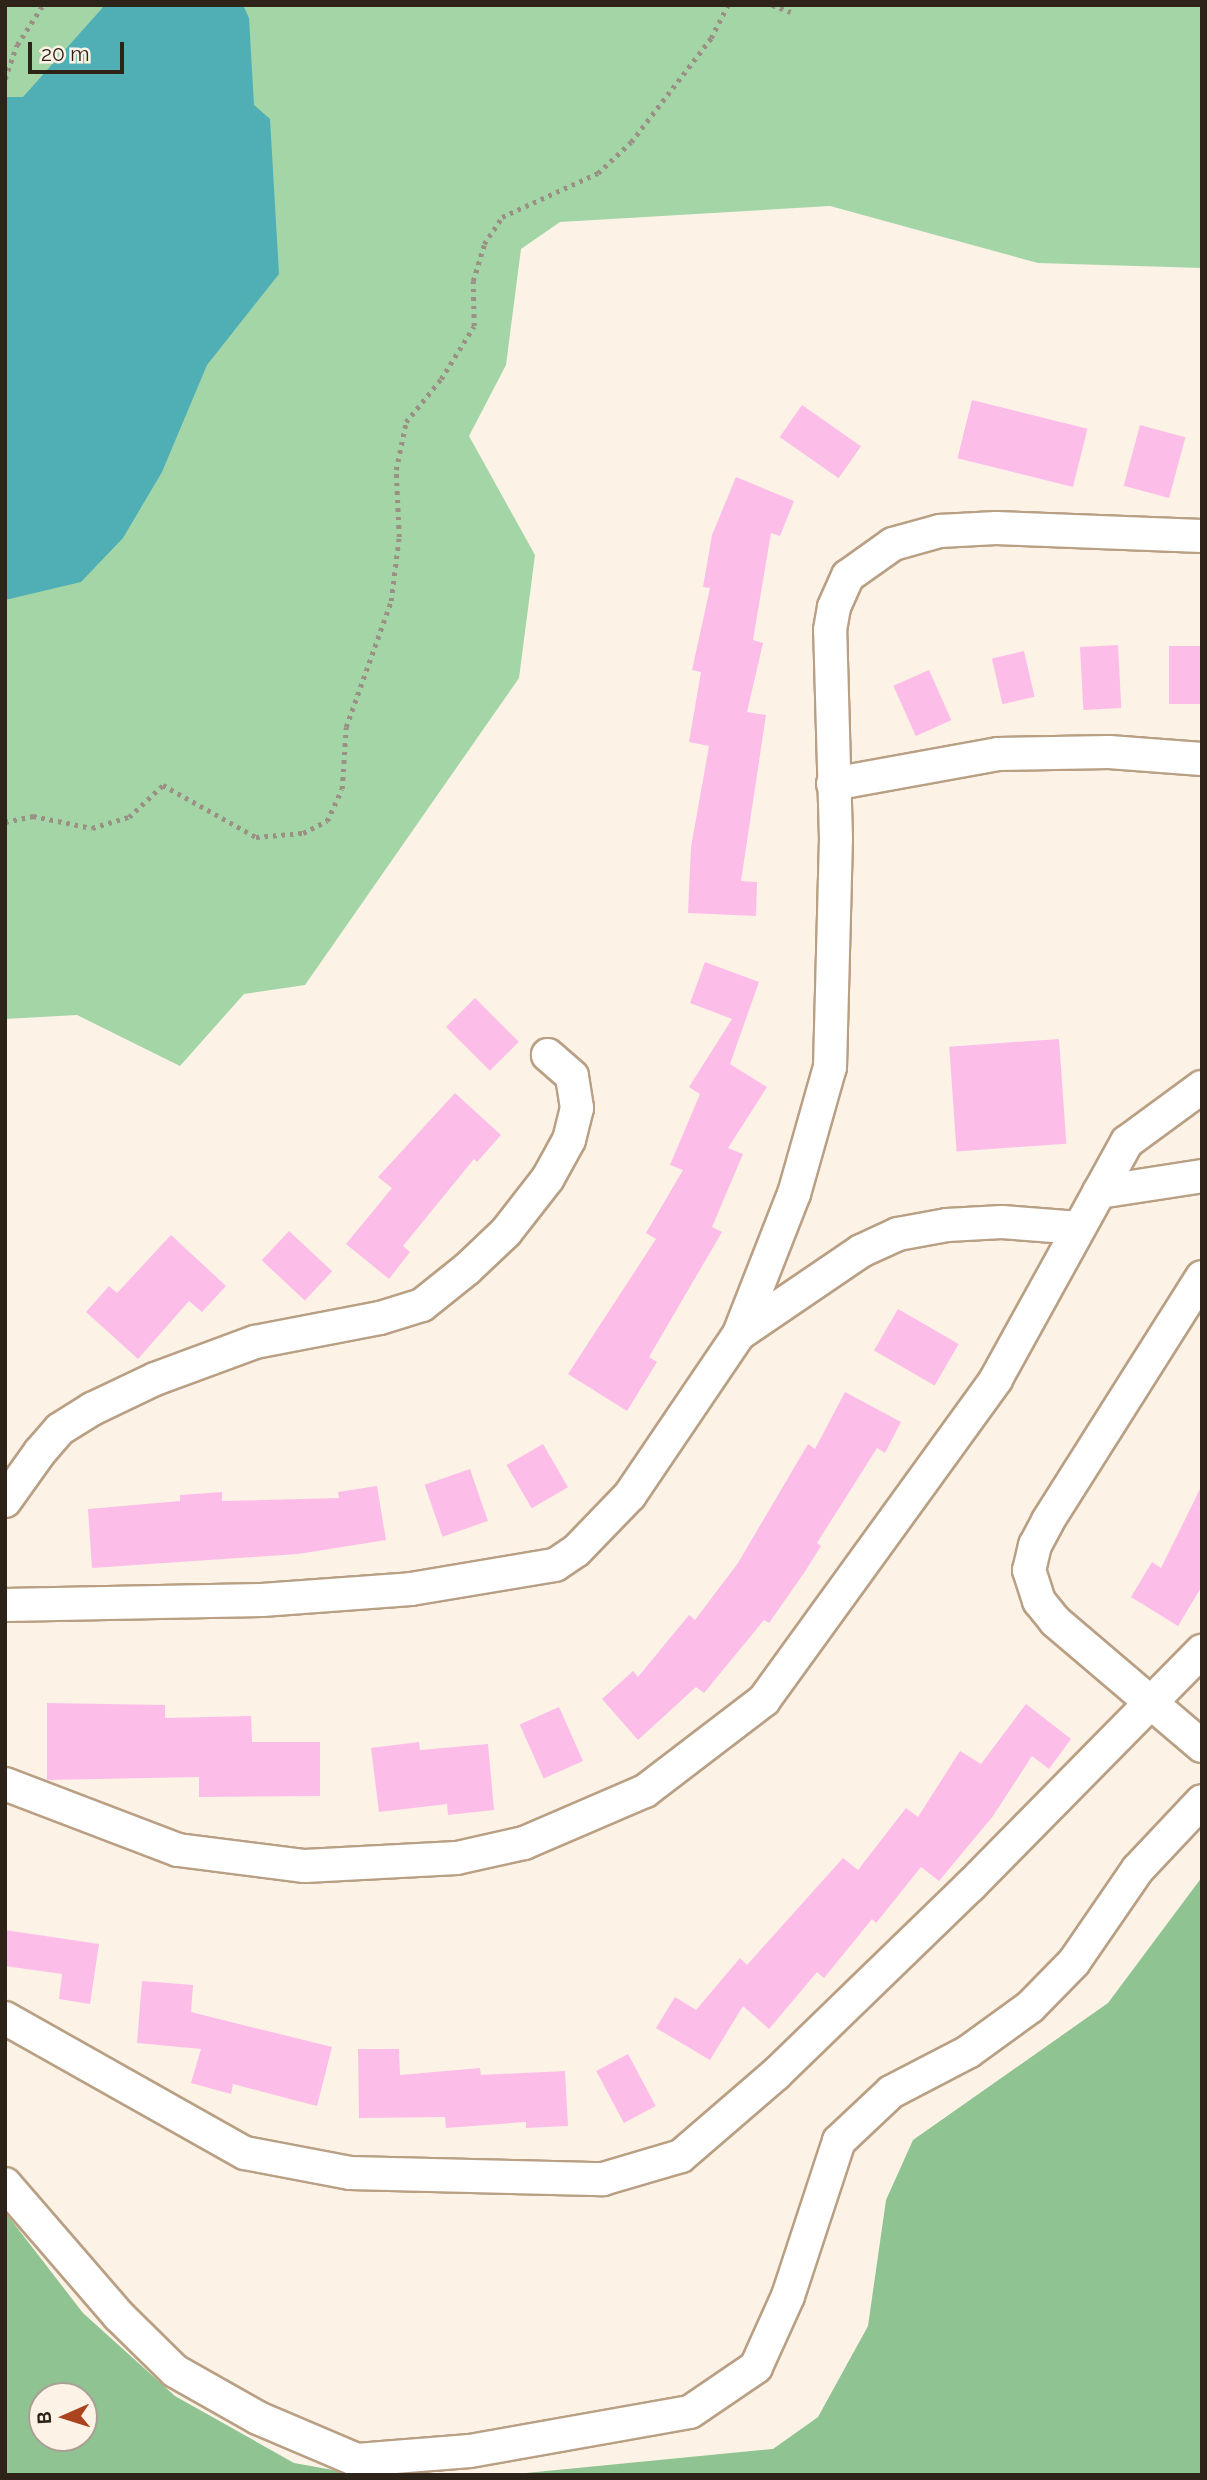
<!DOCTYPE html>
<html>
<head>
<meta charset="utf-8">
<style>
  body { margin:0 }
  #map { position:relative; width:1207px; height:2480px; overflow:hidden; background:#fdf2e6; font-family:Raleway,sans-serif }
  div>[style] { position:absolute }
  .green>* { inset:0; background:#a4d5a7 }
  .forest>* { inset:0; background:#8fc492 }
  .water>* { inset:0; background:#4fafb5 }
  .building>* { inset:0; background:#fcbee9; transform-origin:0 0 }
  .path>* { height:4.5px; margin-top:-2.25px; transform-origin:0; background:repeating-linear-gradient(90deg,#9a9084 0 3.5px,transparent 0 8.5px) }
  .roads { filter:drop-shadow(2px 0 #b9a084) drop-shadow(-2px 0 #b9a084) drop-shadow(0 2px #b9a084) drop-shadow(0 -2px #b9a084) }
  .street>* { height:32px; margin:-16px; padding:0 16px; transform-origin:16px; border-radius:16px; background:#fff }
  span { translate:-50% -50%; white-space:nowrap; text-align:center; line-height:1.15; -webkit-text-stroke:5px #fdf2e6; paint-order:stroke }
  .frame { position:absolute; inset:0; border:7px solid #2d2318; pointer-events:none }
  .north { position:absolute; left:28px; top:2382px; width:70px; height:70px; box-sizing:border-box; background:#fdf2e6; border:2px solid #aa9f94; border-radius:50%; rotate:267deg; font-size:19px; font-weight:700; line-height:28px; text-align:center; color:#2d2318 }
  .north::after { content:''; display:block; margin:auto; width:24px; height:32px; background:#aa431e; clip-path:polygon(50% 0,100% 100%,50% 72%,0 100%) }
  .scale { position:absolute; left:28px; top:42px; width:96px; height:32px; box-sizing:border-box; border:4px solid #2d2318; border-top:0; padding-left:9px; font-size:21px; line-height:24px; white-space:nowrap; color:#2d2318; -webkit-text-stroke:5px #fdf2e6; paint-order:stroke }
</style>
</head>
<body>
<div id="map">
  <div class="green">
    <i style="clip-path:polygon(5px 5px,1202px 5px,1202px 268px,1038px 263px,830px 206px,560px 222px,521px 249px,506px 365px,469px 436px,535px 555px,519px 678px,305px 985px,244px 994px,180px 1066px,77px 1015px,5px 1019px)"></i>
  </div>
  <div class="forest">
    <i style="clip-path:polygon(1202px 1877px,1202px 2475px,505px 2475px,773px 2449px,818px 2417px,868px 2326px,886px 2200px,913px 2140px,1108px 2003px)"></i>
    <i style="clip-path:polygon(evenodd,5px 2212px,83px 2313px,175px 2396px,294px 2463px,361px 2475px,5px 2475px,5px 2212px,42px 2396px,84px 2396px,84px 2438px,42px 2438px,42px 2396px)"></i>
  </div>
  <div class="water">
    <i style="clip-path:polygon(105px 5px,243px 5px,249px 18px,254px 105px,270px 119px,279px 274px,207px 365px,162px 472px,123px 538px,81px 582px,5px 600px,5px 97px,23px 97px)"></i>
  </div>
  <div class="building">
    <i style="left:972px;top:400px;width:119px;height:60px;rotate:14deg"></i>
    <i style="left:802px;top:405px;width:72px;height:39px;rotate:35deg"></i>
    <i style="left:1140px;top:425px;width:47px;height:63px;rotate:15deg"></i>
    <i style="clip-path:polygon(736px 477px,794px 501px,780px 536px,771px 533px,753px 640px,763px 643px,747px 712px,766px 715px,741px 881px,757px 882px,756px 916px,688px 913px,691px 847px,709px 746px,689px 742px,701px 672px,692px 670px,710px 588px,703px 587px,712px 535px)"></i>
    <i style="left:1118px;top:645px;width:63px;height:38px;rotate:87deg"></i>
    <i style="left:1202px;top:646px;width:58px;height:33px;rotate:90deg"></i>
    <i style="left:1024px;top:651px;width:47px;height:33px;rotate:77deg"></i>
    <i style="left:929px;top:670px;width:55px;height:39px;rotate:66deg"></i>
    <i style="clip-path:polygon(705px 962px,759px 982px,730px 1064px,767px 1087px,728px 1148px,743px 1154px,712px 1227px,722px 1232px,649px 1357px,657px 1362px,627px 1411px,568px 1374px,656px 1239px,646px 1233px,683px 1170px,670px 1165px,700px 1094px,689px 1087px,732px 1019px,690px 1003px)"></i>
    <i style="left:475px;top:998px;width:62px;height:41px;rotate:45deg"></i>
    <i style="left:1059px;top:1039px;width:105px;height:110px;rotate:86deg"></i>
    <i style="clip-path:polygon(455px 1093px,501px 1135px,477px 1162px,474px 1159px,403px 1246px,410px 1252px,389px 1279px,346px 1244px,392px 1188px,378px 1177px)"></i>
    <i style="left:289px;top:1231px;width:59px;height:40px;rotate:43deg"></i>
    <i style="clip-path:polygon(171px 1235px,226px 1286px,202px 1312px,189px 1301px,138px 1359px,86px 1312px,109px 1286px,117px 1293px)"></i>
    <i style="left:898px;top:1309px;width:70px;height:48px;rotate:30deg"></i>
    <i style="clip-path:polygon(845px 1392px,901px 1422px,885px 1453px,877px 1448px,817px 1543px,821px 1546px,804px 1573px,769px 1623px,764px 1620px,704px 1693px,696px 1687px,638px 1740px,602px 1699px,633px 1671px,638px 1677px,689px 1615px,695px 1620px,738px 1563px,808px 1444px,815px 1449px)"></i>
    <i style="left:543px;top:1444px;width:50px;height:42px;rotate:60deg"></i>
    <i style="left:470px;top:1469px;width:55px;height:48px;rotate:71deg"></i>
    <i style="clip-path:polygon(1202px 1485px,1202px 1586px,1178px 1626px,1131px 1597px,1152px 1562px,1161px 1568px)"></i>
    <i style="clip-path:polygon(377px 1486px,386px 1540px,298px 1554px,92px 1568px,88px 1509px,180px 1501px,180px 1495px,222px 1492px,222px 1501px,339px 1498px,338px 1492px)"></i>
    <i style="clip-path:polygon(47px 1703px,165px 1705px,165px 1718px,251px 1716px,252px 1742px,320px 1742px,320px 1796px,199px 1797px,199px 1777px,47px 1780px)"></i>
    <i style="clip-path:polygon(1026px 1704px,1071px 1739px,1049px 1769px,1032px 1756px,993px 1816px,939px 1881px,921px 1867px,876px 1923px,872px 1919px,824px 1978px,817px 1972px,769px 2029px,743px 2006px,710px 2060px,656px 2028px,675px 1997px,696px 2010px,740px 1958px,747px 1965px,843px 1858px,858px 1870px,906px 1808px,918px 1817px,960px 1751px,981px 1764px)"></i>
    <i style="left:559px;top:1707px;width:59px;height:43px;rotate:66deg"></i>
    <i style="clip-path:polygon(419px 1742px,420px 1750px,488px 1744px,494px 1810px,448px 1815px,447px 1804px,379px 1812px,371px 1748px)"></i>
    <i style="clip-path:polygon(5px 1930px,99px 1944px,90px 2004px,59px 1999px,62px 1974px,5px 1966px)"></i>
    <i style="clip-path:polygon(142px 1981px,193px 1985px,191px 2012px,332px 2047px,317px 2106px,233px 2084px,231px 2094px,191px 2083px,201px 2049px,137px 2043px)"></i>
    <i style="clip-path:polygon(358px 2049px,399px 2049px,400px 2075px,480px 2068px,481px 2075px,565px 2071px,568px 2126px,526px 2128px,526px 2122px,446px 2128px,445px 2117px,359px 2118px)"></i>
    <i style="left:628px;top:2054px;width:59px;height:36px;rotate:62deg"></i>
  </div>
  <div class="path">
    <i style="left:772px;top:5px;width:20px;rotate:20deg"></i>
    <i style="left:5px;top:79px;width:36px;rotate:-71deg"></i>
    <i style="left:17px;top:45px;width:48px;rotate:-57deg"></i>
    <i style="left:5px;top:822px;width:29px;rotate:-12deg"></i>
    <i style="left:33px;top:816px;width:60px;rotate:11.5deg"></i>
    <i style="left:92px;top:828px;width:39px;rotate:-17deg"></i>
    <i style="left:129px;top:817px;width:47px;rotate:-43.3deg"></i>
    <i style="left:163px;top:785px;width:107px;rotate:29.2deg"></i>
    <i style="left:256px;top:837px;width:47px;rotate:-4.9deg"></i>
    <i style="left:303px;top:833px;width:27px;rotate:-27deg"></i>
    <i style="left:327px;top:821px;width:35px;rotate:-65deg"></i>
    <i style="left:342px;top:789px;width:62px;rotate:-86.3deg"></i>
    <i style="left:346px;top:727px;width:134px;rotate:-70.3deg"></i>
    <i style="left:391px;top:601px;width:64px;rotate:-82.9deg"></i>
    <i style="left:399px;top:537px;width:67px;rotate:-92.6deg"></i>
    <i style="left:396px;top:470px;width:49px;rotate:-78.2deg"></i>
    <i style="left:406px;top:422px;width:55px;rotate:-50.9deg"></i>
    <i style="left:441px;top:379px;width:62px;rotate:-58.1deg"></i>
    <i style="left:474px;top:326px;width:45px;rotate:-91.3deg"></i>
    <i style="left:473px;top:281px;width:39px;rotate:-73deg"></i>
    <i style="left:484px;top:244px;width:32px;rotate:-56deg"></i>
    <i style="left:502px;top:217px;width:106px;rotate:-24.6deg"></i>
    <i style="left:598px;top:173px;width:45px;rotate:-43.2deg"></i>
    <i style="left:631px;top:142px;width:131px;rotate:-52.4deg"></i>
    <i style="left:711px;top:38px;width:37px;rotate:-63deg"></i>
  </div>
  <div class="roads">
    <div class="street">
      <i style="left:833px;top:784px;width:168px;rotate:-10.3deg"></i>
      <i style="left:998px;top:754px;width:111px;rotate:-1deg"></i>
      <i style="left:1109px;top:752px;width:93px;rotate:4.3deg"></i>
      <i style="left:1099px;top:1192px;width:104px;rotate:-8.8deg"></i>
      <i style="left:1202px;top:1277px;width:289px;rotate:122.3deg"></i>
      <i style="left:1048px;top:1521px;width:27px;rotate:118deg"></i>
      <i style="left:1035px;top:1545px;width:26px;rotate:103deg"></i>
      <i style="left:1029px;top:1570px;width:33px;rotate:72deg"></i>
      <i style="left:1039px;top:1601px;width:26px;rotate:51deg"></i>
      <i style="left:1055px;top:1621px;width:193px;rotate:40.4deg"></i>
      <i style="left:739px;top:1334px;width:150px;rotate:-68.6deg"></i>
      <i style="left:794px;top:1194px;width:132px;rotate:-74.2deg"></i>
      <i style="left:830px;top:1067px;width:228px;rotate:-88.5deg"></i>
      <i style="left:836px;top:839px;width:209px;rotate:-91.6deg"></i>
      <i style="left:830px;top:630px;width:23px;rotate:-80deg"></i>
      <i style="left:834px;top:607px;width:34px;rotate:-66deg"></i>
      <i style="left:848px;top:576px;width:55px;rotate:-35.4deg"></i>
      <i style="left:893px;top:544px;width:49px;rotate:-15.5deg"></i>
      <i style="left:940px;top:531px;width:56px;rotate:-3.1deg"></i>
      <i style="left:996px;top:528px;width:206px;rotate:2.2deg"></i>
      <i style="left:5px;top:1501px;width:60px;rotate:-54.5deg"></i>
      <i style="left:40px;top:1452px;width:30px;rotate:-49deg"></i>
      <i style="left:60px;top:1429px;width:38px;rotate:-32deg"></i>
      <i style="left:92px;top:1409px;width:70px;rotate:-25.5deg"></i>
      <i style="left:155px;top:1379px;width:107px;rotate:-20.3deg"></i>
      <i style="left:255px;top:1342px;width:127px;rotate:-10.9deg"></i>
      <i style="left:380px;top:1318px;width:44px;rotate:-17.2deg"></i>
      <i style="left:422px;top:1305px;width:58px;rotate:-38.7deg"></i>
      <i style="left:467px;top:1269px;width:54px;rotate:-43.5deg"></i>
      <i style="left:506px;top:1232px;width:68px;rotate:-52.1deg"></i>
      <i style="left:548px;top:1178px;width:43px;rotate:-61.1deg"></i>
      <i style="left:569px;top:1140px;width:33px;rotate:-76deg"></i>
      <i style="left:577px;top:1108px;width:32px;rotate:-99deg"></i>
      <i style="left:572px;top:1076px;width:32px;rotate:-139deg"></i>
      <i style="left:5px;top:1605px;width:257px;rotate:-1.1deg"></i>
      <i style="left:262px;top:1600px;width:149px;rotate:-4.2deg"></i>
      <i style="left:411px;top:1589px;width:146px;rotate:-9.5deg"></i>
      <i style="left:555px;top:1565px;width:25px;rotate:-34deg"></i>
      <i style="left:576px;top:1551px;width:78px;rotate:-46deg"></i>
      <i style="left:630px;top:1495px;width:194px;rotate:-55.9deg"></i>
      <i style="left:739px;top:1334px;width:148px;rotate:-34.2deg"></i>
      <i style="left:861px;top:1251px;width:41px;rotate:-24.7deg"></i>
      <i style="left:898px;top:1234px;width:50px;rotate:-10.4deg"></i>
      <i style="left:947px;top:1225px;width:55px;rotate:-3.1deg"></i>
      <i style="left:1002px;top:1222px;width:77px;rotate:4.5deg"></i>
      <i style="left:5px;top:1784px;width:185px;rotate:20.9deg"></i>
      <i style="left:178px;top:1850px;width:128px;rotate:7.2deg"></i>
      <i style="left:305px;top:1866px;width:152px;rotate:-3deg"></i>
      <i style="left:457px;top:1858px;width:69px;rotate:-12.6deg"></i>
      <i style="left:524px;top:1843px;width:132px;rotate:-23.3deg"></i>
      <i style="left:645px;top:1791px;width:150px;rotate:-37.4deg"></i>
      <i style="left:764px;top:1700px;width:396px;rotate:-54.1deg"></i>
      <i style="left:996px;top:1379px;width:271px;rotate:-61.1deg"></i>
      <i style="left:1127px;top:1142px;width:93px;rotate:-36.3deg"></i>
      <i style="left:5px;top:2018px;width:275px;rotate:29.4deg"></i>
      <i style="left:245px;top:2153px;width:107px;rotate:10.8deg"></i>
      <i style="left:350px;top:2173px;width:253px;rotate:1.4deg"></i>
      <i style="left:603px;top:2179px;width:81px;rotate:-16.4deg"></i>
      <i style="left:681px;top:2156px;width:125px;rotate:-40.8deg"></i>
      <i style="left:776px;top:2074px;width:272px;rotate:-44.1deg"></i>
      <i style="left:971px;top:1885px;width:329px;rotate:-45.4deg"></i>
      <i style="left:5px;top:2184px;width:174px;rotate:49.2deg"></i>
      <i style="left:119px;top:2316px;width:78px;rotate:44.5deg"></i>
      <i style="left:175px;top:2371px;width:95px;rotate:29.5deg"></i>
      <i style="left:258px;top:2418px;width:108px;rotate:23deg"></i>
      <i style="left:357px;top:2460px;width:113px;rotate:-4.6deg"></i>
      <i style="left:470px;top:2451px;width:223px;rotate:-10.1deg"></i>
      <i style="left:690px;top:2412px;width:80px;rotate:-34.3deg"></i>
      <i style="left:756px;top:2367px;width:78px;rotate:-65.7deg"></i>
      <i style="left:788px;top:2296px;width:163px;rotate:-71.8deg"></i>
      <i style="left:839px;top:2141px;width:71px;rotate:-43.3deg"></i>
      <i style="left:891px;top:2092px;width:87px;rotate:-27.5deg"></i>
      <i style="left:968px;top:2052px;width:77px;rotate:-36deg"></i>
      <i style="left:1030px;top:2007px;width:63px;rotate:-45.6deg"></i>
      <i style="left:1074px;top:1962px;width:113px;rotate:-55.5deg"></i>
      <i style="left:1138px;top:1869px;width:93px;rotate:-46.7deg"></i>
    </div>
  </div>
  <div class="frame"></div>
  <div class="north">B</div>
  <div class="scale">20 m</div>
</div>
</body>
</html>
